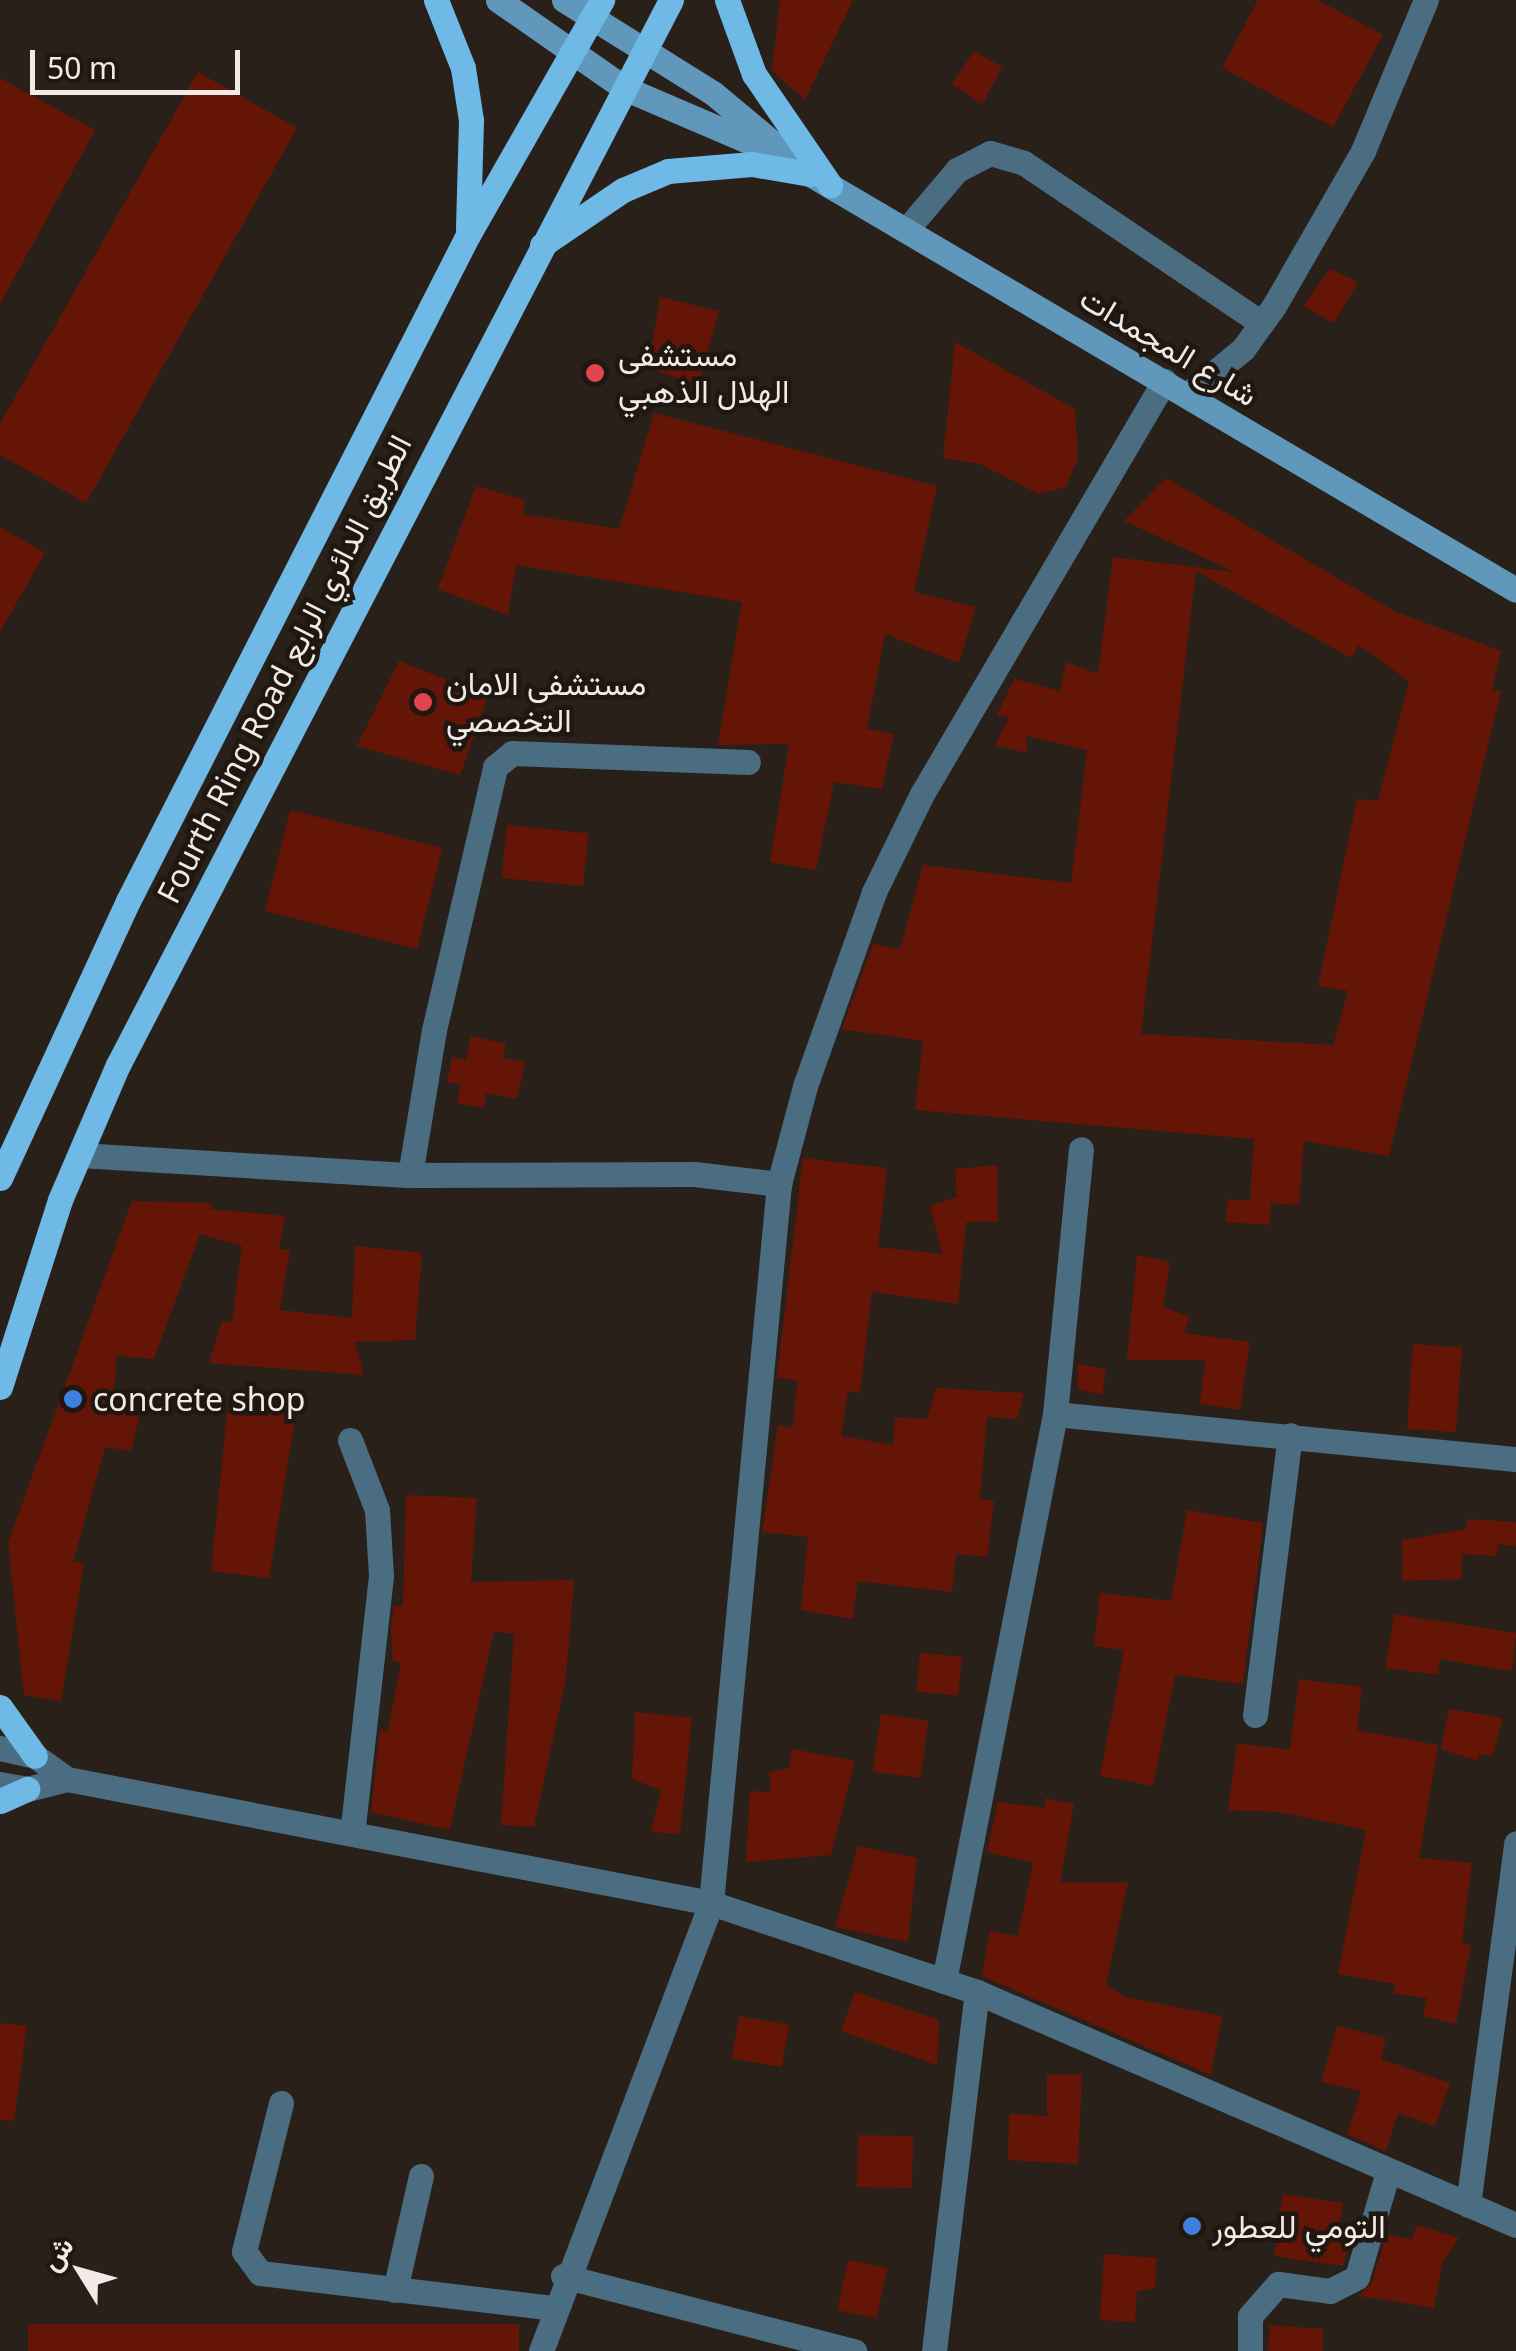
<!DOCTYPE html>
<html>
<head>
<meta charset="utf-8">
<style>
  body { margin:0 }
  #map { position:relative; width:1516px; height:2351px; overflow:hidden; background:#2a201a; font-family:"Noto Sans",Vazirmatn,sans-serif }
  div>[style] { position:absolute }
  .building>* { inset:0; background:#651506; transform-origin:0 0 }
  .street>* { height:25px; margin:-12.5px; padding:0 12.5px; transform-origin:12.5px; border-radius:12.5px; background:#4b6d82 }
  .secondary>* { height:25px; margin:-12.5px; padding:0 12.5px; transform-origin:12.5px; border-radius:12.5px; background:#5f98ba }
  .primary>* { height:25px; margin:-12.5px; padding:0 12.5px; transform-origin:12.5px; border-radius:12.5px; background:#6eb9e5 }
  .dots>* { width:28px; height:28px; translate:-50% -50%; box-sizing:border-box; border:5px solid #201711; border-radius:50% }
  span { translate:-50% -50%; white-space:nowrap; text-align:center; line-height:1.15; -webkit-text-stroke:9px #201711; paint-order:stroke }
  .street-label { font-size:32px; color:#f1eae6 }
  .poi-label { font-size:32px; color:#f1eae6 }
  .left { translate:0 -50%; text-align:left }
  .north { position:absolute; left:30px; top:2221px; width:100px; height:100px; -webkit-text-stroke:8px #201711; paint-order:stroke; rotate:307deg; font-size:28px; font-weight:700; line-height:40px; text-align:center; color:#f1eae6 }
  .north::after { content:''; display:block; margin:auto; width:35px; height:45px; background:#f1eae6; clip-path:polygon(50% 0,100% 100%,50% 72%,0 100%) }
  .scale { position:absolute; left:30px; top:50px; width:210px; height:45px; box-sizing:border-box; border:5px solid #f1eae6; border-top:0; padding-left:12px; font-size:30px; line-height:35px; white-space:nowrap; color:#f1eae6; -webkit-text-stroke:8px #201711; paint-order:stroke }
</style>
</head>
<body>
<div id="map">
  <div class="building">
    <i style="clip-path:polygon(780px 0,853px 0,805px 100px,772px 71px)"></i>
    <i style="clip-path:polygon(1258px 0,1318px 0,1383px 35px,1333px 127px,1222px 68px)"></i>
    <i style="clip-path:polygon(974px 51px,1002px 67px,982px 105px,952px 84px)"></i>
    <i style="clip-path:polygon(198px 72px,297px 128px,86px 503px,0 455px,0 424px)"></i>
    <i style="clip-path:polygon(0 78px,95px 130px,0 304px)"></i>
    <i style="clip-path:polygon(1330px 269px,1358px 282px,1334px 323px,1303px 306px)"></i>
    <i style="clip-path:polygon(660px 297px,719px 311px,698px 385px,648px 368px)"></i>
    <i style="clip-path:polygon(955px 342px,1075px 409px,1078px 458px,1066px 487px,1039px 494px,980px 464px,943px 458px)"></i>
    <i style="clip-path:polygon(654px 413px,937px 486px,914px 592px,976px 607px,959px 663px,885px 634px,867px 729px,894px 734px,882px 789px,834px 782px,816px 870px,770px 862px,789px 744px,718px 745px,742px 602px,516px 565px,508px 615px,438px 589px,476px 486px,525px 500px,523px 514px,619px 529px)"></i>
    <i style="clip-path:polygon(evenodd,1166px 478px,1394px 611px,1501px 651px,1492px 690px,1501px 691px,1389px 1156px,1304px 1141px,1299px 1205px,1271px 1203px,1270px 1225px,1226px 1222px,1228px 1199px,1250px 1201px,1254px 1139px,915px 1110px,923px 1041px,842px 1029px,873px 944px,900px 949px,923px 865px,1071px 883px,1087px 750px,1026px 736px,1027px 753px,995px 745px,1009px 718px,997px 715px,1014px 679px,1060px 691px,1066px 662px,1098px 674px,1113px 557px,1235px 572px,1124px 521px,1166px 478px,1196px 571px,1351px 658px,1359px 645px,1409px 681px,1378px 801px,1357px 799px,1318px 986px,1348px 991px,1333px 1045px,1141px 1034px,1196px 571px)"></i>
    <i style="clip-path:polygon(0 527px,45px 553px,0 632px)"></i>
    <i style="clip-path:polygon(399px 661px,488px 696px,460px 775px,357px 746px)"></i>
    <i style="left:290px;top:810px;width:157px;height:104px;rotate:14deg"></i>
    <i style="left:507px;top:825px;width:82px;height:53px;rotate:6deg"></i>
    <i style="clip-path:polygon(471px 1036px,506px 1044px,503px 1058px,525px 1062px,517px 1099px,486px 1093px,484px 1108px,457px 1103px,461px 1084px,447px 1082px,452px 1057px,466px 1060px)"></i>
    <i style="clip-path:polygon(803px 1158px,887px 1168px,878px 1247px,942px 1254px,930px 1206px,957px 1197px,955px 1169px,998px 1165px,998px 1222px,966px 1222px,958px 1304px,872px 1292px,860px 1393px,848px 1391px,841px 1436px,893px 1445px,895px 1417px,927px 1419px,936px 1388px,1024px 1393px,1017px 1419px,987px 1417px,980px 1499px,994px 1501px,987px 1557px,956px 1554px,952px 1592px,858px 1581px,853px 1619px,801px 1610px,808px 1537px,762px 1532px,778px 1425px,792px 1428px,798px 1381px,777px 1377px)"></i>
    <i style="clip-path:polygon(132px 1201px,212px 1203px,210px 1209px,285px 1216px,279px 1249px,290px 1250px,280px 1310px,352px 1318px,355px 1246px,422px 1253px,415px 1340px,355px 1342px,364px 1375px,209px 1363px,222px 1321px,232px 1322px,242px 1246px,200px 1234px,154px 1359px,117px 1356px,114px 1389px,145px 1393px,131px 1451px,105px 1447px,73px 1562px,84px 1563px,61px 1701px,24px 1695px,8px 1543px)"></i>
    <i style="clip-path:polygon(1137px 1255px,1170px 1262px,1163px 1307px,1190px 1317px,1184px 1333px,1250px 1342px,1240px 1410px,1200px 1404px,1205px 1360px,1127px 1360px)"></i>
    <i style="left:1413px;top:1344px;width:49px;height:85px;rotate:4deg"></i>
    <i style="clip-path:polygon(1078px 1364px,1106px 1369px,1102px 1395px,1078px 1389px)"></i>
    <i style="clip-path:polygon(228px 1404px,296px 1413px,269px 1578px,211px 1571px)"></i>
    <i style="clip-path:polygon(406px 1495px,477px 1498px,471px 1582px,574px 1580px,566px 1678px,534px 1827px,501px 1825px,514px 1634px,494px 1631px,450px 1830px,371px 1812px,380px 1730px,388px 1731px,401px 1662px,393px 1661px,391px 1629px,394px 1606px,403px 1606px)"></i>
    <i style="clip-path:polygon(1187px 1510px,1263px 1523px,1243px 1684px,1175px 1675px,1153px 1786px,1100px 1776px,1124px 1650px,1094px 1646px,1100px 1593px,1171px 1601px)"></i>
    <i style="clip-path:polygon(1467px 1519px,1516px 1522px,1516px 1546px,1499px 1544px,1496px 1556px,1462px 1554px,1462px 1579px,1402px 1581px,1402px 1540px,1467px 1529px)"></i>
    <i style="clip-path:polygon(1394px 1614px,1516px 1633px,1512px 1671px,1440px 1659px,1438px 1675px,1386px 1668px)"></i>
    <i style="left:920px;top:1653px;width:42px;height:39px;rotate:5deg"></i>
    <i style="clip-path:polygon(1299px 1679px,1362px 1687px,1357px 1730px,1438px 1745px,1419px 1858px,1472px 1863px,1462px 1943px,1471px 1945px,1456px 2024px,1423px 2016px,1427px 1998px,1393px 1993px,1395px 1984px,1338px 1974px,1366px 1830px,1279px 1812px,1228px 1810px,1237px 1743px,1290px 1750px)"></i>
    <i style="clip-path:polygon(1449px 1709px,1503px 1718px,1492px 1756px,1479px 1754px,1478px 1761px,1441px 1749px)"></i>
    <i style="clip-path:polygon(635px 1712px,692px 1718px,680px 1834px,651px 1832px,661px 1790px,632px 1779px)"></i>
    <i style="left:881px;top:1714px;width:48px;height:58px;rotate:8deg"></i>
    <i style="clip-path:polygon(792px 1749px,855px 1761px,831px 1855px,746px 1862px,750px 1791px,771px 1792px,769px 1772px,789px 1768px)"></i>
    <i style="clip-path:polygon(1045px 1798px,1074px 1804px,1060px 1882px,1128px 1882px,1106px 1985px,1125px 1997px,1222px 2016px,1211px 2075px,982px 1976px,990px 1931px,1018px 1936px,1033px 1863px,987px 1852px,998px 1802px,1044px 1808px)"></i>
    <i style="clip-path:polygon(858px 1846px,917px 1858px,908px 1942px,835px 1927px)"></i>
    <i style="clip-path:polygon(855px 1992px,939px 2020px,937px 2065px,841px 2031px)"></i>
    <i style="left:739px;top:2016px;width:51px;height:43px;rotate:10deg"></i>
    <i style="clip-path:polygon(0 2023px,27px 2026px,14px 2121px,0 2120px)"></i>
    <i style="clip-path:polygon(1337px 2026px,1386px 2038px,1381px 2059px,1450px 2083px,1435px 2126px,1398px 2113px,1386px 2151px,1347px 2134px,1361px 2091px,1321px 2082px)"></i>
    <i style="clip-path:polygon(1082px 2074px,1078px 2164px,1008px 2160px,1009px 2114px,1047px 2116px,1047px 2075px)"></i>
    <i style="left:858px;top:2135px;width:55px;height:52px;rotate:1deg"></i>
    <i style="clip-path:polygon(1283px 2194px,1343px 2203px,1339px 2227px,1354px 2229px,1343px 2266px,1274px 2256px)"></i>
    <i style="clip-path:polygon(1417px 2225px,1459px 2238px,1442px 2264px,1434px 2308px,1359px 2296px,1372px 2282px,1386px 2235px,1412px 2239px)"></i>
    <i style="clip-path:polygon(1104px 2254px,1157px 2258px,1155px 2288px,1137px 2291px,1135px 2322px,1100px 2320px)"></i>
    <i style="left:848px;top:2260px;width:40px;height:51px;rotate:12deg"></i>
    <i style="left:28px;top:2324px;width:491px;height:27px"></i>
    <i style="clip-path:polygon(1270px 2325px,1323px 2329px,1323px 2351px,1268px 2351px)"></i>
  </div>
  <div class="street">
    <i style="left:907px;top:229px;width:77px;rotate:-49.7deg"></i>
    <i style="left:957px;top:170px;width:37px;rotate:-27deg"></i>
    <i style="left:990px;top:153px;width:35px;rotate:16deg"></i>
    <i style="left:1024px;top:163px;width:286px;rotate:34deg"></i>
    <i style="left:1187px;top:395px;width:72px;rotate:-39.4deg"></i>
    <i style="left:1243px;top:349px;width:53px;rotate:-54.2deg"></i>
    <i style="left:1274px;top:306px;width:179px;rotate:-60.1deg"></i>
    <i style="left:1363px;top:151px;width:164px;rotate:-67.4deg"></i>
    <i style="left:80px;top:1155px;width:331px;rotate:3.5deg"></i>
    <i style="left:410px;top:1175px;width:284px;rotate:-0.2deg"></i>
    <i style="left:694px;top:1174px;width:86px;rotate:6.7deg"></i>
    <i style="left:410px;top:1175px;width:147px;rotate:-80.6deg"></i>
    <i style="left:434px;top:1030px;width:270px;rotate:-76.9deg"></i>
    <i style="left:495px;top:767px;width:22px;rotate:-39deg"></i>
    <i style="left:512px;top:753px;width:236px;rotate:2.2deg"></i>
    <i style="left:1055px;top:1414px;width:266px;rotate:-84.4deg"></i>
    <i style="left:350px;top:1440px;width:75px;rotate:68.9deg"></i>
    <i style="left:377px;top:1510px;width:66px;rotate:86.5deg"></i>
    <i style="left:381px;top:1576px;width:259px;rotate:96.4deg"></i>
    <i style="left:1255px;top:1715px;width:282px;rotate:-82.9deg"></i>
    <i style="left:0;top:1748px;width:36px;rotate:13deg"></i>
    <i style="left:35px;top:1756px;width:39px;rotate:36deg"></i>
    <i style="left:67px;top:1779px;width:656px;rotate:10.9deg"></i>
    <i style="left:711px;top:1903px;width:280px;rotate:18.5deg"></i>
    <i style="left:977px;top:1992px;width:587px;rotate:23.38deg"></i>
    <i style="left:0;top:1784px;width:27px;rotate:10deg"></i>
    <i style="left:27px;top:1789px;width:41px;rotate:-14deg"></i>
    <i style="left:944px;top:1981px;width:578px;rotate:-78.92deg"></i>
    <i style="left:1055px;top:1414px;width:463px;rotate:5.6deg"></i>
    <i style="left:281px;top:2103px;width:153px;rotate:104deg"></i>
    <i style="left:244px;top:2251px;width:27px;rotate:54deg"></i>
    <i style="left:260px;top:2273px;width:295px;rotate:6.8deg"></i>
    <i style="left:1468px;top:2205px;width:365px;rotate:-82.4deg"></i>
    <i style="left:563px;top:2276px;width:301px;rotate:14.5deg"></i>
    <i style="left:395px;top:2290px;width:117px;rotate:-77.2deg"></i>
    <i style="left:541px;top:2351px;width:479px;rotate:-69.2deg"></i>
    <i style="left:711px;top:1903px;width:722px;rotate:-84.6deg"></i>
    <i style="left:779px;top:1184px;width:101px;rotate:-75.1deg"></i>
    <i style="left:805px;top:1086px;width:206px;rotate:-70.4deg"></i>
    <i style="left:874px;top:892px;width:109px;rotate:-63.9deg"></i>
    <i style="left:922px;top:794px;width:479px;rotate:-59.6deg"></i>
    <i style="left:934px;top:2351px;width:362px;rotate:-83.2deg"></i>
    <i style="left:1250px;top:2351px;width:35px;rotate:-90deg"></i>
    <i style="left:1250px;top:2316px;width:43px;rotate:-48.8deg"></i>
    <i style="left:1278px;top:2284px;width:52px;rotate:7.7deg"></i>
    <i style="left:1330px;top:2291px;width:30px;rotate:-27deg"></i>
    <i style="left:1357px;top:2277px;width:106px;rotate:-73.6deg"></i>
  </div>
  <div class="secondary">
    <i style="left:498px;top:0;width:154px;rotate:34.9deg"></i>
    <i style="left:624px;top:88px;width:155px;rotate:23.2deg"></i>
    <i style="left:564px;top:0;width:176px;rotate:32deg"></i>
    <i style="left:713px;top:93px;width:126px;rotate:39.9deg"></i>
    <i style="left:810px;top:174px;width:819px;rotate:30.51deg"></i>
  </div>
  <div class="primary">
    <i style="left:436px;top:0;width:73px;rotate:68.3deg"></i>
    <i style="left:463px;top:68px;width:53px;rotate:81.3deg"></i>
    <i style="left:471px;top:120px;width:109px;rotate:91.6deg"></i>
    <i style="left:727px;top:0;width:79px;rotate:70deg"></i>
    <i style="left:754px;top:74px;width:135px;rotate:55.6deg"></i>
    <i style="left:542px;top:245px;width:98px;rotate:-34.2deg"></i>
    <i style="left:623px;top:190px;width:49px;rotate:-22.9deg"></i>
    <i style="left:668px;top:171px;width:84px;rotate:-4.8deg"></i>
    <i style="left:752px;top:164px;width:59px;rotate:9.8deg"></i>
    <i style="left:0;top:1178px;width:305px;rotate:-65.2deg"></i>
    <i style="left:128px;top:901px;width:748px;rotate:-62.96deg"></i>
    <i style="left:468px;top:235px;width:271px;rotate:-60.3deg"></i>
    <i style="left:0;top:1387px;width:196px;rotate:-72.2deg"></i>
    <i style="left:60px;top:1200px;width:147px;rotate:-66.8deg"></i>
    <i style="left:118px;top:1065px;width:1200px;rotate:-62.56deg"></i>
    <i style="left:0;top:1707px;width:60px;rotate:54.5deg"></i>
    <i style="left:0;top:1801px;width:30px;rotate:-24deg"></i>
  </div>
  <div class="dots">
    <i style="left:595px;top:373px;background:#e0444e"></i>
    <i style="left:423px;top:702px;background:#e0444e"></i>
    <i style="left:73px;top:1399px;background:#3f7fe0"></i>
    <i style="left:1192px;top:2226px;background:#3f7fe0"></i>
  </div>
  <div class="street-label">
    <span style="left:1169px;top:346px;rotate:31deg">شارع المجمدات</span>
    <span style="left:284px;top:669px;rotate:-63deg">Fourth Ring Road الطريق الدائري الرابع</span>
  </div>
  <div class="poi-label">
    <span class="left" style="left:618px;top:373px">مستشفى<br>الهلال الذهبي</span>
    <span class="left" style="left:446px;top:702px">مستشفى الامان<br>التخصصي</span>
    <span class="left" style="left:93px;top:1399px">concrete shop</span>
    <span class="left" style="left:1212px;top:2226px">التومي للعطور</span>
  </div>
  <div class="north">ش</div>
  <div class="scale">50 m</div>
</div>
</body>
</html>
